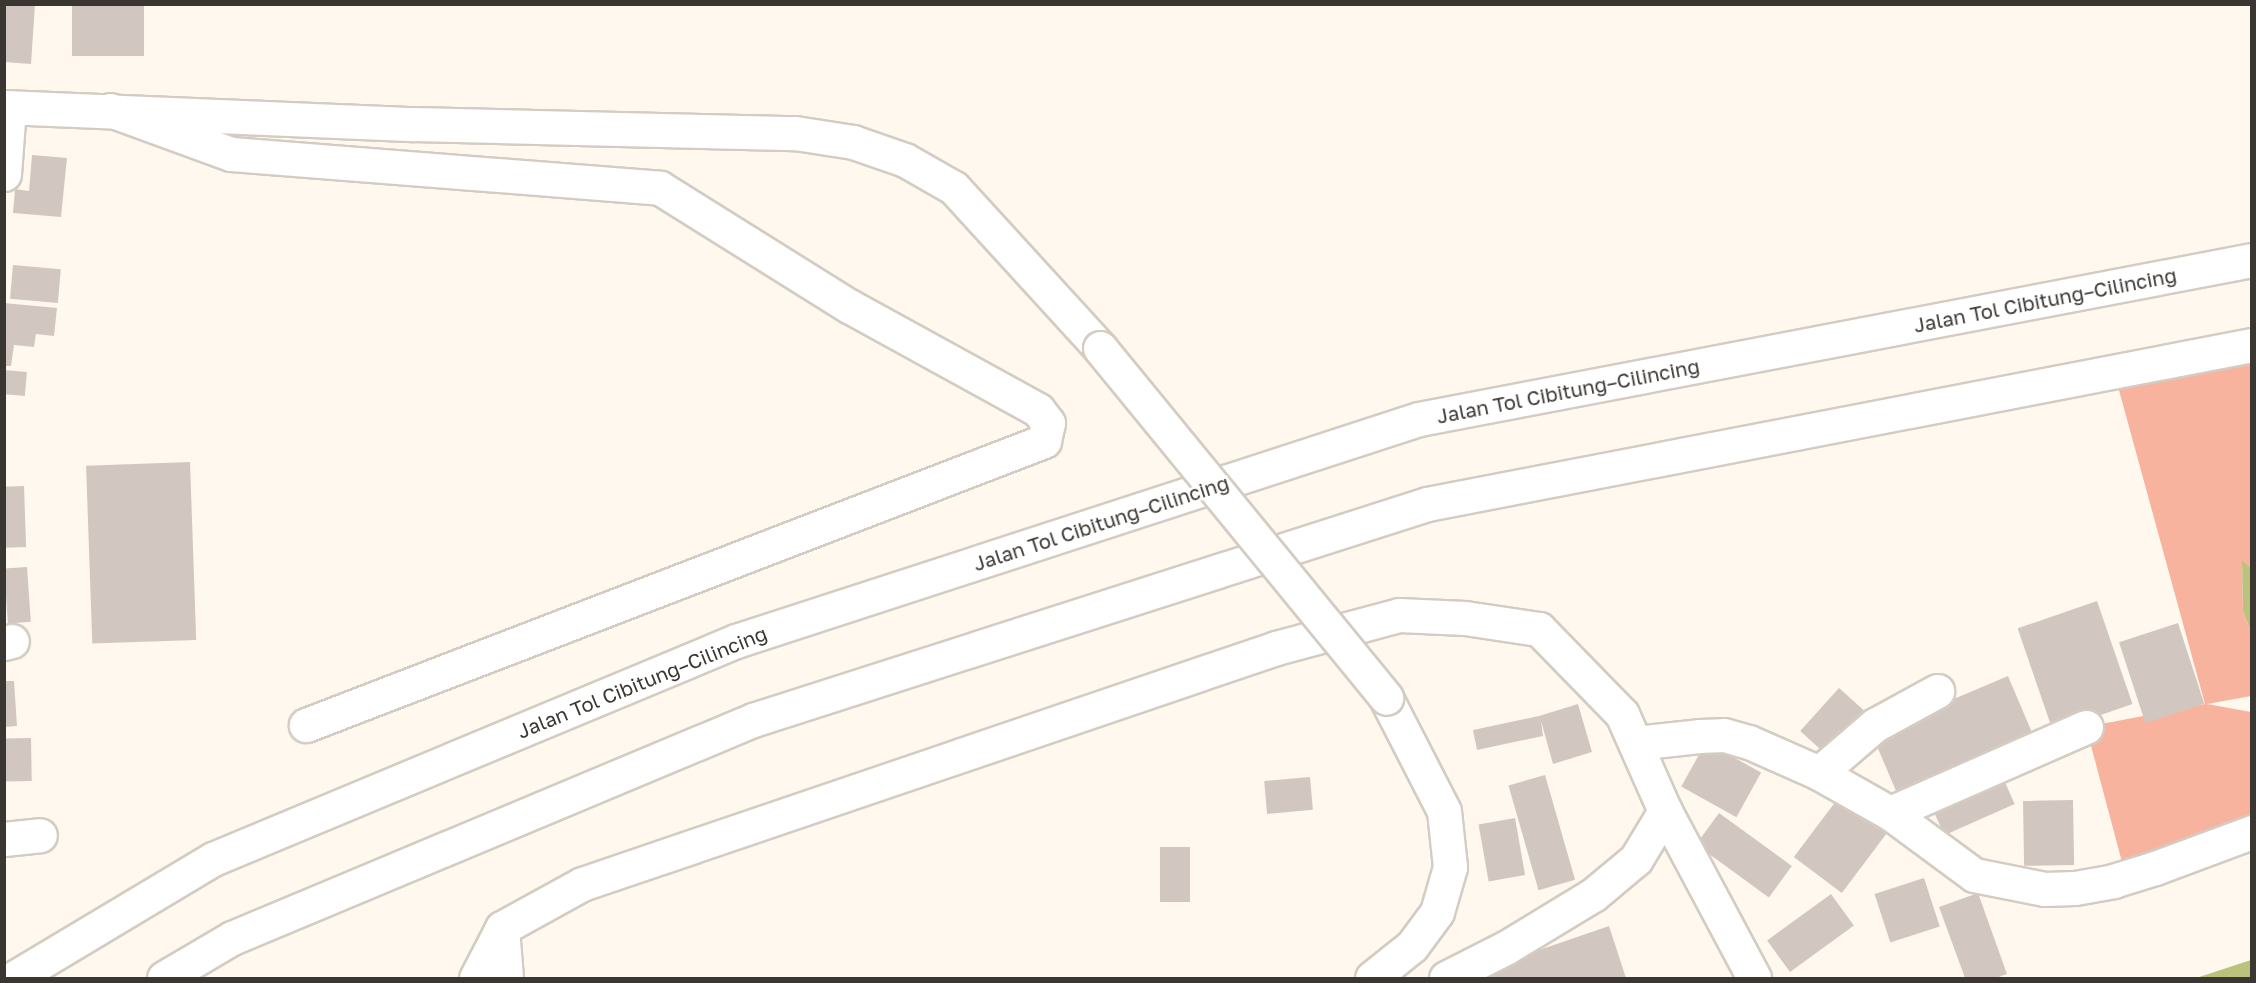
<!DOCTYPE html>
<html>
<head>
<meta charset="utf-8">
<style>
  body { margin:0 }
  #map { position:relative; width:2256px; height:983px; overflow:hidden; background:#fef8ef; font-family:"Golos Text",sans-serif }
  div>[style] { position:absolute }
  .green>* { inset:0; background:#f8b39e }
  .water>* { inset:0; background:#bac27c }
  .building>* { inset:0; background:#d2c7c0; transform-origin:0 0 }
  .roads { filter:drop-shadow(2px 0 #d4ccc2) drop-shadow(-2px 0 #d4ccc2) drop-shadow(0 2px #d4ccc2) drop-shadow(0 -2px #d4ccc2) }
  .minor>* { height:33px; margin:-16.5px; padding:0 16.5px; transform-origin:16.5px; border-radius:16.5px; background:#fff }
  .highway>* { height:33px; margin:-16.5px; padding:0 16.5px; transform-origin:16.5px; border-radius:16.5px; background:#fff }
  .bridges { filter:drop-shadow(2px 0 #d4ccc2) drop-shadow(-2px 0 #d4ccc2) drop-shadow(0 2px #d4ccc2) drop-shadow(0 -2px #d4ccc2) }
  .minor-bridge>* { height:33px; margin:-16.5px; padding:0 16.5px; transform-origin:16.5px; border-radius:16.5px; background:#fff }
  span { translate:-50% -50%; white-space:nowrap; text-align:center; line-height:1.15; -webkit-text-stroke:5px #fff; paint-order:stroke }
  .street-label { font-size:20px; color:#3a3733 }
  .frame { position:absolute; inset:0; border:6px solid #3a3733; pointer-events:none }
</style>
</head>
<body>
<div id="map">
  <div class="green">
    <i style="clip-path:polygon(2251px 345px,2251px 568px,2242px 562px,2243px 611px,2251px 632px,2251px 696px,2207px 704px,2251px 712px,2251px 832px,2126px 877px,2086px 727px,2205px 704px,2114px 372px)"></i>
  </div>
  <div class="water">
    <i style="clip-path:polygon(2242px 561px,2251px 568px,2251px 632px,2243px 611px)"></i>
    <i style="clip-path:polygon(2251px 960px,2251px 978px,2196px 978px)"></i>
  </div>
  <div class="building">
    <i style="clip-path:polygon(4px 4px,35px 4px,31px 64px,4px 62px)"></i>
    <i style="left:72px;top:4px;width:72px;height:52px"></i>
    <i style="clip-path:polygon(32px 155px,67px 158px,61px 217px,13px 213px,15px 189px,29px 191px)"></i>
    <i style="left:13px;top:265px;width:48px;height:34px;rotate:5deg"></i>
    <i style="clip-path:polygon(4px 303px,57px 308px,54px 336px,36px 334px,34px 347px,14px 345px,11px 366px,4px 366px)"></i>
    <i style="left:4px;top:370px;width:23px;height:24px;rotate:5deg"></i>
    <i style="left:190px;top:462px;width:178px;height:104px;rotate:88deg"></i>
    <i style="left:24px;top:486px;width:61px;height:20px;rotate:88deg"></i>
    <i style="left:27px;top:567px;width:55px;height:23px;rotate:86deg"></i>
    <i style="left:2097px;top:601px;width:109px;height:84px;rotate:71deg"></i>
    <i style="left:2178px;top:623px;width:85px;height:62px;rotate:72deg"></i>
    <i style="left:2008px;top:676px;width:71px;height:148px;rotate:67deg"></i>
    <i style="clip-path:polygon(4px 681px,14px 681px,17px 726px,4px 727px)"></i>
    <i style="left:1839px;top:688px;width:39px;height:58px;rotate:42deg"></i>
    <i style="clip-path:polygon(1578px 704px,1592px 752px,1553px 764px,1541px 721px,1543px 736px,1477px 750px,1473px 730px,1539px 716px)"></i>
    <i style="left:31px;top:738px;width:43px;height:27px;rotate:89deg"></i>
    <i style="left:1706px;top:742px;width:63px;height:51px;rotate:29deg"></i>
    <i style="left:2000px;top:771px;width:36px;height:77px;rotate:66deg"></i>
    <i style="left:1545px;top:775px;width:109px;height:38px;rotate:74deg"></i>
    <i style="left:1310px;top:777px;width:33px;height:46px;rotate:85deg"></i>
    <i style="left:1839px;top:797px;width:60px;height:75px;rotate:37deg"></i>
    <i style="left:2073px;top:800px;width:65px;height:50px;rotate:89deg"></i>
    <i style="left:1719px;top:813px;width:90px;height:39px;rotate:36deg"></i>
    <i style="left:1515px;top:818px;width:58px;height:37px;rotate:80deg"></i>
    <i style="left:1160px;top:847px;width:30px;height:55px"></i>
    <i style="left:1924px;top:878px;width:51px;height:52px;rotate:72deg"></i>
    <i style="clip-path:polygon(1978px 893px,2007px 974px,1996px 978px,1965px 978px,1939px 907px)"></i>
    <i style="left:1831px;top:894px;width:39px;height:79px;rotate:54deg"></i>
    <i style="clip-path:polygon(1609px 926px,1626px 978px,1484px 978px,1481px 970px)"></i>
  </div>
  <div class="roads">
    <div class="minor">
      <i style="left:4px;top:107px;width:410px;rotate:2.4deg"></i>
      <i style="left:414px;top:124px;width:381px;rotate:1.4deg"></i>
      <i style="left:795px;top:133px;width:59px;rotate:8.8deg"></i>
      <i style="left:853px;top:142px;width:55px;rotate:19.1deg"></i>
      <i style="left:905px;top:160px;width:56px;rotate:29.7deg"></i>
      <i style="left:954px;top:188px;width:217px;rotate:47.6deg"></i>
      <i style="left:110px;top:110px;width:129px;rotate:20deg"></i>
      <i style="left:231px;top:154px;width:430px;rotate:4.5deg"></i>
      <i style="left:660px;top:188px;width:223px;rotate:32deg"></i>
      <i style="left:849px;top:306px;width:216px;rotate:28.8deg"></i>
      <i style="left:1038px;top:410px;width:16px;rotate:52deg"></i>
      <i style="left:1048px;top:423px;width:18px;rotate:103deg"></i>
      <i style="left:1044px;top:441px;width:791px;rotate:158.95deg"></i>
      <i style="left:4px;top:174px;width:67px;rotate:-85.7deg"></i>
      <i style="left:4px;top:643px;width:8px;rotate:-14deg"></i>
      <i style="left:1636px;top:743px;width:63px;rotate:-6.3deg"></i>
      <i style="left:1699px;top:736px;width:25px;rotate:-2deg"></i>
      <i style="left:1724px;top:735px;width:26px;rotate:16deg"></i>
      <i style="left:1749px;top:742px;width:77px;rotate:23.9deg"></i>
      <i style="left:1819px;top:773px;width:81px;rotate:29.4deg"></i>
      <i style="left:1890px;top:813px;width:104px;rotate:36.4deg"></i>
      <i style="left:1974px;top:875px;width:72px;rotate:11.2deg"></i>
      <i style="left:2045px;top:889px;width:30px;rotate:-2deg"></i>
      <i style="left:2075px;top:888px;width:39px;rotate:-10deg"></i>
      <i style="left:2113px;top:881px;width:44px;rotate:-17.2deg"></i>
      <i style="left:2155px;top:868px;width:103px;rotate:-20.4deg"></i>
      <i style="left:1819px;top:773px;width:74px;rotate:-40.6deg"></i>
      <i style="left:1875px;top:725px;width:71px;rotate:-28.7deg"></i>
      <i style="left:1890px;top:813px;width:214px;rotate:-23.7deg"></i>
      <i style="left:4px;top:839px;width:36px;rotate:-6deg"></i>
      <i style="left:502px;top:928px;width:50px;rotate:85.4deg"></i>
      <i style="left:476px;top:978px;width:56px;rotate:-62.5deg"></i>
      <i style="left:502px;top:928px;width:91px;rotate:-28.8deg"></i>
      <i style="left:582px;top:884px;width:733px;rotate:-18.78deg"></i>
      <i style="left:1276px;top:648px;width:127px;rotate:-15deg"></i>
      <i style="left:1399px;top:615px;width:66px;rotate:2.6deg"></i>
      <i style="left:1465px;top:618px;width:75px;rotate:8.5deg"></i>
      <i style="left:1539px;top:629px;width:119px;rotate:45.7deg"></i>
      <i style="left:1622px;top:714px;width:106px;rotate:66.1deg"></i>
      <i style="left:1665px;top:811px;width:189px;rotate:61.9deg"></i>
      <i style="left:1372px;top:978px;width:51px;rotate:-38.7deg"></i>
      <i style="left:1412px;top:946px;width:42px;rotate:-53.7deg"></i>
      <i style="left:1437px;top:912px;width:47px;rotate:-73.9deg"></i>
      <i style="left:1450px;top:867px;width:56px;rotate:-96.1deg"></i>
      <i style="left:1444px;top:811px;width:127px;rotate:-117.2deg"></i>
      <i style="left:1446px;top:978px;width:68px;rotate:-26.9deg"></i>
      <i style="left:1507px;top:947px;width:100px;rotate:-31.2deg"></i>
      <i style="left:1593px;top:895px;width:56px;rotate:-39.9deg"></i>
      <i style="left:1636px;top:859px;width:56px;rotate:-58.9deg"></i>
    </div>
    <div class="highway">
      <i style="left:14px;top:978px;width:232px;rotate:-30.9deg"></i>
      <i style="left:213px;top:859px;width:567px;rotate:-22.63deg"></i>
      <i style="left:736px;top:641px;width:718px;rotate:-18.01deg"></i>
      <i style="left:1419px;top:419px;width:848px;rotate:-10.81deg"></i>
      <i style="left:164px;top:978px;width:79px;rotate:-30.5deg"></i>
      <i style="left:232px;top:938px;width:565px;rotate:-22.71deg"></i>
      <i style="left:753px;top:720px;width:708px;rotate:-17.77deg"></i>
      <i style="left:1427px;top:504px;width:840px;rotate:-10.91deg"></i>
    </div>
  </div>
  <div class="bridges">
    <div class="minor-bridge">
      <i style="left:1100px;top:348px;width:452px;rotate:50.7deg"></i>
    </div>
  </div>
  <div class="street-label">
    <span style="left:2045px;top:300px;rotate:-11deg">Jalan Tol Cibitung–Cilincing</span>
    <span style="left:1568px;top:391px;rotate:-11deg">Jalan Tol Cibitung–Cilincing</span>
    <span style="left:1101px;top:523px;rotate:-18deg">Jalan Tol Cibitung–Cilincing</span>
    <span style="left:642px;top:682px;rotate:-22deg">Jalan Tol Cibitung–Cilincing</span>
  </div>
  <div class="frame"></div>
</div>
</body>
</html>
